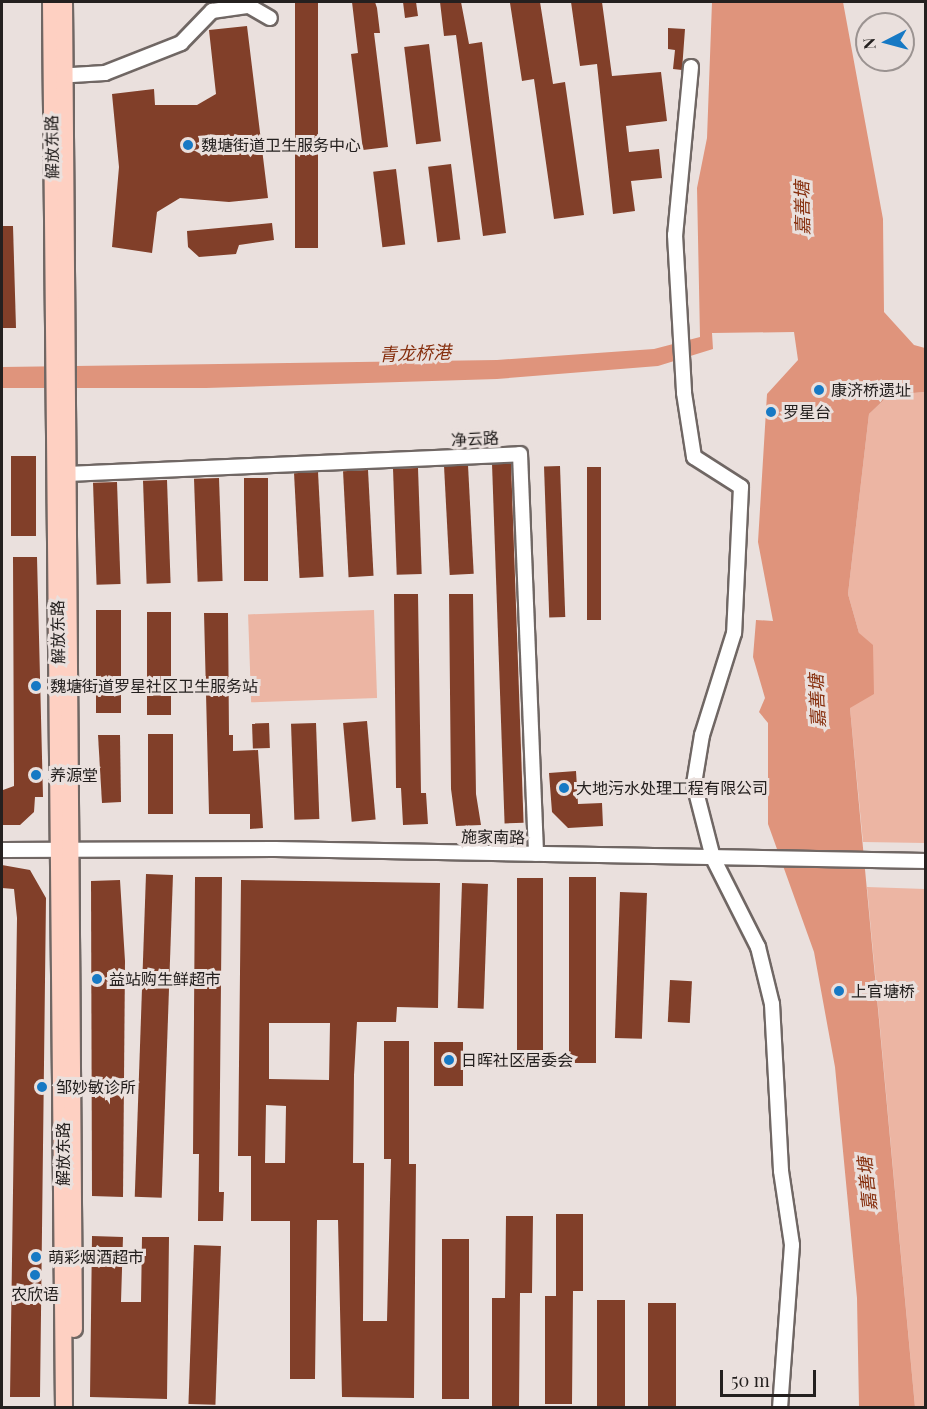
<!DOCTYPE html>
<html>
<head>
<meta charset="utf-8">
<style>
  body { margin:0 }
  #map { position:relative; width:927px; height:1409px; overflow:hidden; background:#eae0dd; font-family:"Playfair Display","Noto Sans SC",serif }
  div>[style] { position:absolute }
  .green>* { inset:0; background:#ecb5a3; transform-origin:0 0 }
  .water>* { inset:0; background:#df947c }
  .building>* { inset:0; background:#813f29; transform-origin:0 0 }
  .roads { filter:drop-shadow(2px 0 #706764) drop-shadow(-2px 0 #706764) drop-shadow(0 2px #706764) drop-shadow(0 -2px #706764) }
  .minor>* { height:14px; margin:-7px; padding:0 7px; transform-origin:7px; border-radius:7px; background:#fff }
  .major>* { height:16px; margin:-8px; padding:0 8px; transform-origin:8px; border-radius:8px; background:#fed0c2 }
  .dots>* { width:16px; height:16px; translate:-50% -50%; box-sizing:border-box; border:3px solid #eae0dd; border-radius:50% }
  span { translate:-50% -50%; white-space:nowrap; text-align:center; line-height:1.15; -webkit-text-stroke:6px #eae0dd; paint-order:stroke }
  .poi-label { font-size:16px; color:#24201f }
  .left { translate:0 -50%; text-align:left }
  .street-label { font-size:16px; color:#24201f }
  .water-label { font-size:18px; color:#862f0e; font-style:italic }
  .frame { position:absolute; inset:0; border:3px solid #24201f; pointer-events:none }
  .north { position:absolute; left:855px; top:12px; width:60px; height:60px; box-sizing:border-box; background:#eae0dd; border:2px solid #9b9391; border-radius:50%; rotate:264deg; font-size:16px; font-weight:700; line-height:24px; text-align:center; color:#24201f }
  .north::after { content:''; display:block; margin:auto; width:21px; height:27px; background:#1779c4; clip-path:polygon(50% 0,100% 100%,50% 72%,0 100%) }
  .scale { position:absolute; left:720px; top:1370px; width:96px; height:27px; box-sizing:border-box; border:3px solid #24201f; border-top:0; padding-left:8px; font-size:18px; line-height:21px; white-space:nowrap; color:#24201f; -webkit-text-stroke:4px #eae0dd; paint-order:stroke }
</style>
</head>
<body>
<div id="map">
  <div class="green">
    <i style="clip-path:polygon(925px 392px,925px 843px,863px 842px,850px 708px,859px 633px,848px 594px,869px 414px,889px 395px)"></i>
    <i style="left:374px;top:610px;width:88px;height:126px;rotate:88deg"></i>
    <i style="clip-path:polygon(867px 887px,925px 889px,925px 1407px,915px 1407px)"></i>
  </div>
  <div class="water">
    <i style="clip-path:polygon(712px 2px,843px 2px,883px 219px,884px 312px,914px 345px,925px 348px,925px 392px,889px 395px,869px 414px,848px 594px,859px 633px,873px 645px,874px 694px,850px 708px,915px 1407px,859px 1407px,857px 1298px,835px 1067px,814px 952px,768px 824px,768px 723px,759px 712px,765px 698px,753px 657px,756px 620px,773px 621px,758px 542px,767px 394px,798px 360px,794px 332px,712px 333px,713px 349px,658px 366px,497px 379px,206px 388px,2px 388px,2px 367px,497px 360px,654px 349px,700px 337px,697px 188px,707px 138px)"></i>
  </div>
  <div class="building">
    <i style="left:295px;top:2px;width:23px;height:246px"></i>
    <i style="clip-path:polygon(352px 2px,375px 2px,377px 8px,380px 33px,374px 33px,388px 147px,363px 150px,351px 54px,358px 53px)"></i>
    <i style="clip-path:polygon(403px 2px,416px 2px,418px 16px,405px 18px)"></i>
    <i style="clip-path:polygon(440px 2px,461px 2px,469px 44px,482px 42px,506px 233px,483px 236px,456px 35px,444px 36px)"></i>
    <i style="clip-path:polygon(540px 2px,553px 84px,565px 82px,584px 215px,554px 219px,534px 79px,522px 81px,510px 3px)"></i>
    <i style="clip-path:polygon(571px 2px,602px 2px,612px 76px,661px 72px,667px 121px,626px 126px,629px 152px,659px 149px,662px 178px,631px 181px,635px 211px,613px 214px,597px 64px,580px 66px)"></i>
    <i style="clip-path:polygon(247px 26px,268px 198px,229px 202px,180px 198px,157px 212px,152px 253px,112px 247px,119px 167px,112px 94px,154px 89px,155px 105px,197px 105px,216px 94px,209px 30px)"></i>
    <i style="clip-path:polygon(668px 28px,685px 29px,682px 70px,673px 69px,675px 50px,668px 49px)"></i>
    <i style="left:429px;top:44px;width:98px;height:25px;rotate:83deg"></i>
    <i style="left:451px;top:164px;width:76px;height:23px;rotate:83deg"></i>
    <i style="left:396px;top:169px;width:76px;height:23px;rotate:83deg"></i>
    <i style="clip-path:polygon(272px 223px,274px 240px,239px 245px,236px 254px,199px 257px,188px 247px,187px 231px)"></i>
    <i style="clip-path:polygon(2px 226px,13px 226px,16px 328px,2px 328px)"></i>
    <i style="left:36px;top:456px;width:80px;height:25px;rotate:90deg"></i>
    <i style="left:511px;top:463px;width:360px;height:19px;rotate:88deg"></i>
    <i style="left:468px;top:465px;width:109px;height:24px;rotate:87deg"></i>
    <i style="left:560px;top:466px;width:151px;height:16px;rotate:88deg"></i>
    <i style="left:587px;top:467px;width:14px;height:153px"></i>
    <i style="left:418px;top:468px;width:106px;height:25px;rotate:88deg"></i>
    <i style="left:368px;top:470px;width:106px;height:25px;rotate:87deg"></i>
    <i style="left:318px;top:472px;width:105px;height:24px;rotate:87deg"></i>
    <i style="left:219px;top:478px;width:103px;height:25px;rotate:88deg"></i>
    <i style="left:244px;top:478px;width:24px;height:103px"></i>
    <i style="left:167px;top:480px;width:103px;height:24px;rotate:88deg"></i>
    <i style="left:117px;top:482px;width:102px;height:24px;rotate:88deg"></i>
    <i style="clip-path:polygon(13px 557px,37px 557px,43px 797px,35px 797px,34px 812px,20px 825px,2px 825px,3px 790px,14px 786px)"></i>
    <i style="clip-path:polygon(394px 594px,418px 594px,421px 793px,426px 793px,428px 824px,403px 825px,401px 788px,396px 788px)"></i>
    <i style="clip-path:polygon(449px 594px,473px 594px,476px 794px,481px 825px,456px 826px,451px 789px)"></i>
    <i style="left:96px;top:610px;width:25px;height:103px"></i>
    <i style="left:147px;top:612px;width:24px;height:103px"></i>
    <i style="clip-path:polygon(204px 613px,228px 613px,229px 735px,233px 735px,233px 751px,258px 750px,263px 828px,250px 829px,250px 814px,209px 814px)"></i>
    <i style="left:367px;top:721px;width:99px;height:24px;rotate:85deg"></i>
    <i style="left:269px;top:723px;width:25px;height:17px;rotate:88deg"></i>
    <i style="left:316px;top:723px;width:96px;height:25px;rotate:88deg"></i>
    <i style="left:148px;top:734px;width:25px;height:80px"></i>
    <i style="clip-path:polygon(98px 735px,120px 735px,121px 802px,102px 803px)"></i>
    <i style="clip-path:polygon(576px 771px,578px 804px,602px 803px,603px 826px,568px 828px,552px 812px,549px 773px)"></i>
    <i style="clip-path:polygon(2px 865px,30px 870px,46px 898px,40px 1397px,10px 1397px,17px 918px,14px 889px,2px 888px)"></i>
    <i style="left:146px;top:874px;width:27px;height:323px;rotate:2deg"></i>
    <i style="clip-path:polygon(195px 877px,222px 877px,219px 1192px,224px 1192px,223px 1221px,198px 1221px,199px 1154px,193px 1154px)"></i>
    <i style="left:569px;top:877px;width:27px;height:186px"></i>
    <i style="left:517px;top:878px;width:26px;height:184px"></i>
    <i style="clip-path:polygon(120px 880px,125px 961px,123px 1197px,92px 1196px,91px 881px)"></i>
    <i style="clip-path:polygon(evenodd,241px 880px,440px 883px,438px 1008px,397px 1007px,396px 1022px,357px 1022px,354px 1075px,353px 1163px,364px 1163px,363px 1321px,387px 1321px,391px 1159px,384px 1159px,384px 1041px,409px 1041px,409px 1164px,416px 1164px,414px 1398px,342px 1397px,338px 1220px,317px 1220px,315px 1379px,290px 1379px,290px 1221px,251px 1221px,251px 1156px,238px 1156px,241px 880px,269px 1023px,330px 1023px,329px 1080px,269px 1079px,269px 1023px,241px 880px,266px 1105px,286px 1106px,285px 1163px,265px 1163px,266px 1105px)"></i>
    <i style="left:462px;top:883px;width:26px;height:125px;rotate:2deg"></i>
    <i style="left:620px;top:892px;width:27px;height:146px;rotate:2deg"></i>
    <i style="left:670px;top:980px;width:22px;height:42px;rotate:3deg"></i>
    <i style="left:434px;top:1042px;width:29px;height:44px"></i>
    <i style="clip-path:polygon(556px 1214px,583px 1214px,583px 1291px,573px 1291px,572px 1404px,545px 1404px,545px 1296px,556px 1296px)"></i>
    <i style="clip-path:polygon(506px 1216px,533px 1216px,532px 1293px,520px 1293px,519px 1406px,492px 1406px,492px 1298px,505px 1298px)"></i>
    <i style="clip-path:polygon(92px 1236px,123px 1237px,121px 1302px,141px 1302px,142px 1237px,169px 1237px,167px 1399px,90px 1397px)"></i>
    <i style="left:442px;top:1239px;width:27px;height:160px"></i>
    <i style="left:194px;top:1245px;width:27px;height:159px;rotate:2deg"></i>
    <i style="left:597px;top:1300px;width:28px;height:107px"></i>
    <i style="left:648px;top:1303px;width:28px;height:104px"></i>
  </div>
  <div class="roads">
    <div class="minor">
      <i style="left:691px;top:67px;width:169px;rotate:95.4deg"></i>
      <i style="left:675px;top:235px;width:158px;rotate:86.7deg"></i>
      <i style="left:684px;top:393px;width:65px;rotate:81.1deg"></i>
      <i style="left:694px;top:457px;width:56px;rotate:32.6deg"></i>
      <i style="left:741px;top:487px;width:146px;rotate:92.7deg"></i>
      <i style="left:734px;top:633px;width:107px;rotate:107.4deg"></i>
      <i style="left:702px;top:735px;width:50px;rotate:99.3deg"></i>
      <i style="left:694px;top:784px;width:76px;rotate:75.6deg"></i>
      <i style="left:713px;top:858px;width:100px;rotate:63.2deg"></i>
      <i style="left:758px;top:947px;width:59px;rotate:76.2deg"></i>
      <i style="left:772px;top:1004px;width:167px;rotate:86.9deg"></i>
      <i style="left:781px;top:1171px;width:75px;rotate:81.5deg"></i>
      <i style="left:792px;top:1245px;width:163px;rotate:94.2deg"></i>
      <i style="left:56px;top:76px;width:49px;rotate:-3.5deg"></i>
      <i style="left:105px;top:73px;width:82px;rotate:-21.5deg"></i>
      <i style="left:181px;top:43px;width:45px;rotate:-45.9deg"></i>
      <i style="left:212px;top:11px;width:37px;rotate:-8deg"></i>
      <i style="left:249px;top:6px;width:24px;rotate:30deg"></i>
      <i style="left:68px;top:474px;width:452px;rotate:-2.5deg"></i>
      <i style="left:520px;top:454px;width:400px;rotate:87.7deg"></i>
      <i style="left:2px;top:850px;width:273px;rotate:-0.2deg"></i>
      <i style="left:275px;top:849px;width:651px;rotate:1.06deg"></i>
    </div>
    <div class="major">
      <i style="left:51px;top:2px;width:1406px;rotate:89.47deg"></i>
      <i style="left:64px;top:2px;width:1327px;rotate:89.57deg"></i>
    </div>
  </div>
  <div class="dots">
    <i style="left:188px;top:145px;background:#1779c4"></i>
    <i style="left:819px;top:390px;background:#1779c4"></i>
    <i style="left:771px;top:412px;background:#1779c4"></i>
    <i style="left:36px;top:686px;background:#1779c4"></i>
    <i style="left:36px;top:775px;background:#1779c4"></i>
    <i style="left:564px;top:788px;background:#1779c4"></i>
    <i style="left:97px;top:979px;background:#1779c4"></i>
    <i style="left:839px;top:991px;background:#1779c4"></i>
    <i style="left:449px;top:1060px;background:#1779c4"></i>
    <i style="left:42px;top:1087px;background:#1779c4"></i>
    <i style="left:36px;top:1257px;background:#1779c4"></i>
    <i style="left:35px;top:1275px;background:#1779c4"></i>
  </div>
  <div class="poi-label">
    <span class="left" style="left:201px;top:145px">魏塘街道卫生服务中心</span>
    <span class="left" style="left:831px;top:390px">康济桥遗址</span>
    <span class="left" style="left:783px;top:412px">罗星台</span>
    <span class="left" style="left:50px;top:686px">魏塘街道罗星社区卫生服务站</span>
    <span class="left" style="left:50px;top:775px">养源堂</span>
    <span class="left" style="left:576px;top:788px">大地污水处理工程有限公司</span>
    <span class="left" style="left:109px;top:979px">益站购生鲜超市</span>
    <span class="left" style="left:851px;top:991px">上官塘桥</span>
    <span class="left" style="left:461px;top:1060px">日晖社区居委会</span>
    <span class="left" style="left:56px;top:1087px">邹妙敏诊所</span>
    <span class="left" style="left:48px;top:1257px">萌彩烟酒超市</span>
    <span style="left:35px;top:1294px">农欣语</span>
  </div>
  <div class="street-label">
    <span style="left:52px;top:147px;rotate:-91deg">解放东路</span>
    <span style="left:475px;top:439px;rotate:-3deg">净云路</span>
    <span style="left:58px;top:632px;rotate:-91deg">解放东路</span>
    <span style="left:493px;top:837px;rotate:1deg">施家南路</span>
    <span style="left:63px;top:1154px;rotate:-90deg">解放东路</span>
  </div>
  <div class="water-label">
    <span style="left:802px;top:208px;rotate:-91deg">嘉善塘</span>
    <span style="left:415px;top:353px;rotate:-2deg">青龙桥港</span>
    <span style="left:817px;top:701px;rotate:-93deg">嘉善塘</span>
    <span style="left:867px;top:1184px;rotate:-96deg">嘉善塘</span>
  </div>
  <div class="frame"></div>
  <div class="north">N</div>
  <div class="scale">50 m</div>
</div>
</body>
</html>
